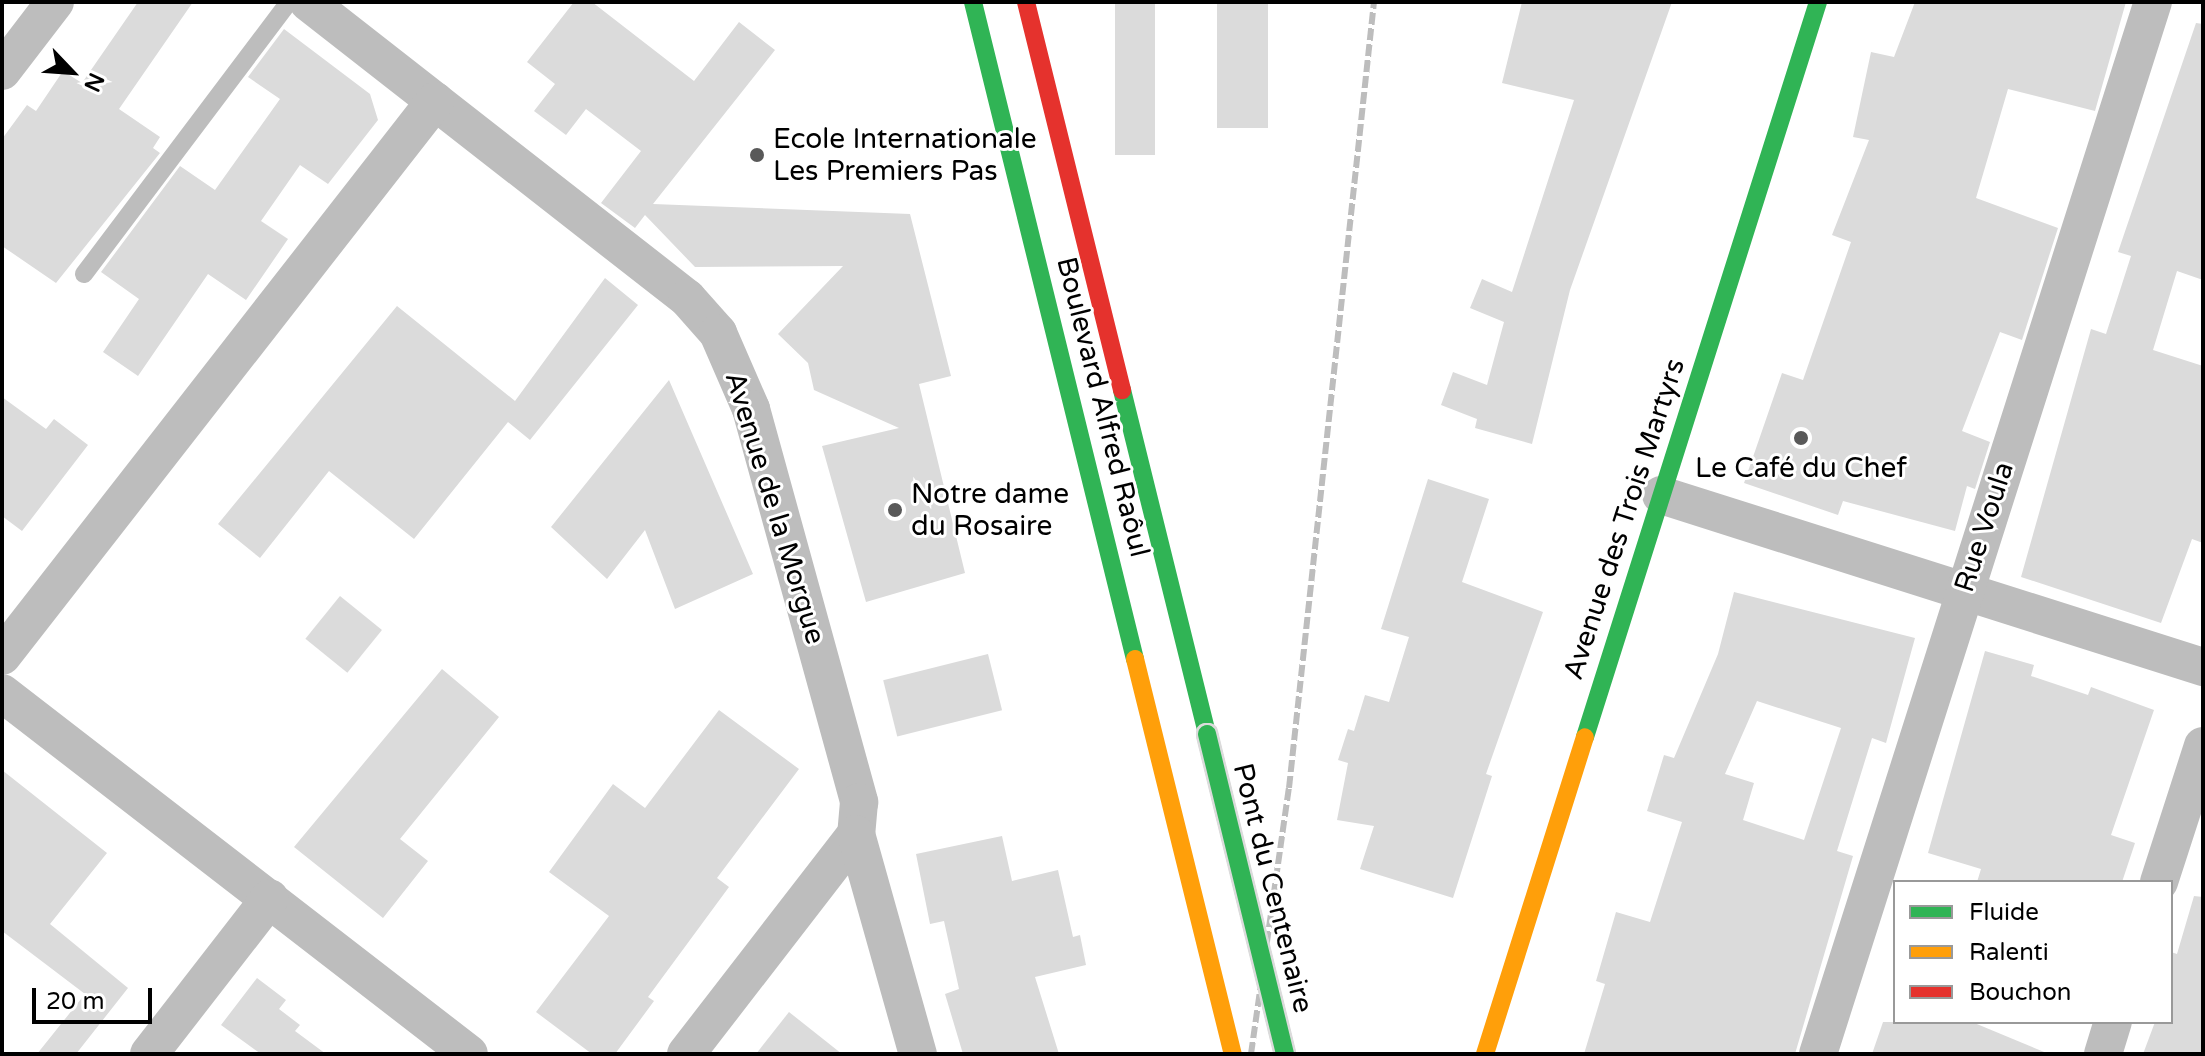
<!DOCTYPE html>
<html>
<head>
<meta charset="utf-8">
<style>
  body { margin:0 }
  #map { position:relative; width:2205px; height:1056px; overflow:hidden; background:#fff; font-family:"Varela Round",sans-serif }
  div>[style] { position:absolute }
  .building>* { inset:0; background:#dbdbdb; transform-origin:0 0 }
  .lane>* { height:18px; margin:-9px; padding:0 9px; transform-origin:9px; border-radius:9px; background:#bdbdbd }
  .street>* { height:38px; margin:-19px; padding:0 19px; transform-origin:19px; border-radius:19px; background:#bdbdbd }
  .fast>* { height:18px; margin:-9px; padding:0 9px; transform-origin:9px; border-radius:9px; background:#30b455 }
  .slow>* { height:18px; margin:-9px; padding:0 9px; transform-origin:9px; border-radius:9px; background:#ff9f0a }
  .jam>* { height:18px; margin:-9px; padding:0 9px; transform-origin:9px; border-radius:9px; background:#e5322d }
  .rail>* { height:6px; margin-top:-3px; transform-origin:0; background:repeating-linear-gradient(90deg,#bdbdbd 0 12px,transparent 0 16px) }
  .bridges { filter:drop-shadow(2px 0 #dbdbdb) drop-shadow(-2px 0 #dbdbdb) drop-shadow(0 2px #dbdbdb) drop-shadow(0 -2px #dbdbdb) }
  .fast-bridge>* { height:18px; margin:-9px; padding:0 9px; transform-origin:9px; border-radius:9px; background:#30b455 }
  .dots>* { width:22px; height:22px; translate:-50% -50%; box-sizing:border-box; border:4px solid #fff; border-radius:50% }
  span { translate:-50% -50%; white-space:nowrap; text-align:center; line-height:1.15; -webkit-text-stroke:6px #fff; paint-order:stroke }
  .poi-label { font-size:28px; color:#000 }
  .left { translate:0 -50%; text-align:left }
  .street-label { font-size:28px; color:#000 }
  .frame { position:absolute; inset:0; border:4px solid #000; pointer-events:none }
  .legend { position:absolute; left:1893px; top:880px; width:280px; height:144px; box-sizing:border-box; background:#fff; border:2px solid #999; margin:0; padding:10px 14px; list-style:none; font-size:24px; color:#000 }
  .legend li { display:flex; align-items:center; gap:16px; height:40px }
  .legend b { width:40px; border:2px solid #999 }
  .north { position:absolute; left:32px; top:32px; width:80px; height:80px; -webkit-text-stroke:6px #fff; paint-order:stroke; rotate:115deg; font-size:22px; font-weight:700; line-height:32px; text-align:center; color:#000 }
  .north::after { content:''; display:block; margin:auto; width:28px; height:36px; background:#000; clip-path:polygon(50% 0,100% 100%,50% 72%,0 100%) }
  .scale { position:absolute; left:32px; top:988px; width:120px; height:36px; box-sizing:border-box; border:4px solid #000; border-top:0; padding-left:10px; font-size:24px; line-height:28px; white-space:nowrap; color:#000; -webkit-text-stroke:6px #fff; paint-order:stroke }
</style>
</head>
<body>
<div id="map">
  <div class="building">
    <i style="clip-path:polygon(138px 2px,193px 2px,119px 109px,160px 137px,153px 148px,160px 153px,56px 283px,2px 246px,2px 139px,27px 105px,36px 111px,63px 71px,82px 83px)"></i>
    <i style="clip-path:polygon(574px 2px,592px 2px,694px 81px,739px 22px,775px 50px,653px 204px,910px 214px,951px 376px,919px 384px,965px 573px,866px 602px,822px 446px,899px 428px,814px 390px,808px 363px,778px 334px,843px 266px,695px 267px,645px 215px,635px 228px,601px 203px,641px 151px,586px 109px,566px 135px,534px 111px,555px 84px,527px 62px)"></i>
    <i style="left:1115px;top:2px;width:40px;height:153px"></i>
    <i style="left:1217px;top:2px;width:51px;height:126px"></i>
    <i style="clip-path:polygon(1522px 2px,1672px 2px,1570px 290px,1532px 444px,1475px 428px,1477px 419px,1441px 405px,1453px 372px,1487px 385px,1504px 322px,1470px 308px,1482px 279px,1512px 292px,1574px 100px,1502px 83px)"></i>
    <i style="clip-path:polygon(1915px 2px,2126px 2px,2095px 111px,2008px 89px,1976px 198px,2058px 228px,2022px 340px,2000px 332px,1962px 431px,1990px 442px,1975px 489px,1967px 486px,1955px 531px,1843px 501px,1838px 515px,1744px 483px,1782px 373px,1803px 380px,1851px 242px,1832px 235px,1869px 140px,1853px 137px,1871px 52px,1894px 57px)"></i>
    <i style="clip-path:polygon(2196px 23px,2203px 24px,2203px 280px,2177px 271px,2153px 350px,2203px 366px,2203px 543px,2192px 539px,2161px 623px,2021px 577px,2091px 329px,2106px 334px,2131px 256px,2118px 252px)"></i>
    <i style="clip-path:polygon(284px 29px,370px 94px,378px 120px,328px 184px,300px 165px,261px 221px,288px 239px,246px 300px,208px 274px,138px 376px,103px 352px,139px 299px,101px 272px,180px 166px,215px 190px,280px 99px,248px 77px)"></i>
    <i style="clip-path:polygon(605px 278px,638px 305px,530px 440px,508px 422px,414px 539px,329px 471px,260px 558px,218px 524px,397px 306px,515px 401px)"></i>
    <i style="clip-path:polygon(669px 380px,753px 574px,675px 609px,645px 530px,607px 579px,551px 527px)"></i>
    <i style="clip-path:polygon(2px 397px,46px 429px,54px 419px,88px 445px,22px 531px,2px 516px)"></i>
    <i style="clip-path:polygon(1428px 479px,1489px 499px,1462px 582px,1543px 612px,1486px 774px,1492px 776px,1453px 898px,1360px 869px,1374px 826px,1337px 820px,1348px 763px,1338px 760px,1348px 729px,1354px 731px,1365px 695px,1389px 702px,1409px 637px,1381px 629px)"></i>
    <i style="clip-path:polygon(evenodd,1734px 592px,1915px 638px,1886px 743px,1872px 738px,1837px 851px,1853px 856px,1795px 1054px,1584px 1054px,1605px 984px,1596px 981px,1616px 912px,1650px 922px,1682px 822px,1647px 811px,1664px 755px,1674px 758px,1718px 654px,1734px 592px,1757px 701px,1841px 728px,1804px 840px,1743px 820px,1754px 783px,1725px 774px,1757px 701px)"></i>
    <i style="left:340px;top:596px;width:54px;height:55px;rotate:39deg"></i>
    <i style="clip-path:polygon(1985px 651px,2034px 665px,2031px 676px,2088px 695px,2091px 687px,2154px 710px,2111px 835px,2135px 843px,2122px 882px,1977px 882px,1981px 869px,1928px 853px)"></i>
    <i style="left:988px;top:654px;width:58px;height:108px;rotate:76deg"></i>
    <i style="clip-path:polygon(442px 669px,499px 717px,400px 839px,428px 861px,383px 918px,294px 847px)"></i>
    <i style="clip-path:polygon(719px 710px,799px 769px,717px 878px,729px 887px,648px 997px,654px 1001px,615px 1054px,592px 1054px,536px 1012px,609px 916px,549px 872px,613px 784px,645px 808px)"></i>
    <i style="clip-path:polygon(2px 770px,107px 853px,50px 924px,128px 988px,76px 1054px,37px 1054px,85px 994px,2px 931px)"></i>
    <i style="clip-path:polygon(1002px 836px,1012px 881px,1058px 870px,1073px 937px,1080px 935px,1086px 965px,1035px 977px,1059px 1054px,963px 1054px,945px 994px,959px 989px,944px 921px,930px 924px,916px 854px)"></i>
    <i style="clip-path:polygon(2194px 896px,2203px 897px,2203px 1054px,2143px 1054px,2155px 1022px,2171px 1022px,2171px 952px,2177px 954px)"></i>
    <i style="clip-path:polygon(257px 978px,286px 1000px,279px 1009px,300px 1025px,295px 1031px,326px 1054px,261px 1054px,221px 1025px)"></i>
    <i style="clip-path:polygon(789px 1012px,842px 1054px,756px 1054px)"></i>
    <i style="clip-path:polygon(1883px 1022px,1972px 1022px,2049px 1054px,1872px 1054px)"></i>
  </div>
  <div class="lane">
    <i style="left:84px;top:274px;width:341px;rotate:-53deg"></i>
  </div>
  <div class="street">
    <i style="left:308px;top:2px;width:481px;rotate:38deg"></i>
    <i style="left:687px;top:298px;width:47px;rotate:48.5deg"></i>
    <i style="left:718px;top:333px;width:83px;rotate:66.5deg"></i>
    <i style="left:751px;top:409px;width:408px;rotate:74.6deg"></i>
    <i style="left:859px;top:802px;width:32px;rotate:95deg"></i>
    <i style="left:856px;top:834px;width:278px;rotate:127.7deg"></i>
    <i style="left:2px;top:71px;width:87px;rotate:-52.5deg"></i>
    <i style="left:1661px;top:495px;width:569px;rotate:17.61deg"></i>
    <i style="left:2px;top:656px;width:704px;rotate:-52.04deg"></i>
    <i style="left:2px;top:693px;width:590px;rotate:37.7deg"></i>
    <i style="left:856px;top:834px;width:229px;rotate:74.3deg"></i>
    <i style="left:2159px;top:882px;width:143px;rotate:-72.1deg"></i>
    <i style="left:149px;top:1054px;width:197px;rotate:-52.2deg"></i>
    <i style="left:1818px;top:1054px;width:1104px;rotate:-72.34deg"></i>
    <i style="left:2103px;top:1054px;width:34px;rotate:-73deg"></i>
  </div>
  <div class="fast">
    <i style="left:973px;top:2px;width:677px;rotate:76.15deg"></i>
    <i style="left:1122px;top:390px;width:354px;rotate:76.1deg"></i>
    <i style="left:1585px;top:737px;width:771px;rotate:-72.41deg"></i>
  </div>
  <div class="slow">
    <i style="left:1135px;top:659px;width:407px;rotate:76.1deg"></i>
    <i style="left:1485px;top:1054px;width:332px;rotate:-72.5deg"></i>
  </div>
  <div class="jam">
    <i style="left:1026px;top:2px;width:400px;rotate:76.1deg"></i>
  </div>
  <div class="rail">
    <i style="left:1251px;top:1054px;width:269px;rotate:-81.9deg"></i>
    <i style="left:1289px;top:788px;width:791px;rotate:-83.83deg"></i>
  </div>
  <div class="bridges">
    <div class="fast-bridge">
      <i style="left:1207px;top:734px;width:329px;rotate:76.3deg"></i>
    </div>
  </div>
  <div class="dots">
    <i style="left:757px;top:155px;background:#595959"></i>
    <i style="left:1801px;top:438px;background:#595959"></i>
    <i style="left:895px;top:510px;background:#595959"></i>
  </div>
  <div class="poi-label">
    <span class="left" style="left:773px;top:155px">Ecole Internationale<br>Les Premiers Pas</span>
    <span style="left:1801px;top:468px">Le Café du Chef</span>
    <span class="left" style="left:911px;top:510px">Notre dame<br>du Rosaire</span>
  </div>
  <div class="street-label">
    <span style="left:1103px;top:407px;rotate:76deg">Boulevard Alfred Raôul</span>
    <span style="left:775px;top:508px;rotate:73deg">Avenue de la Morgue</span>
    <span style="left:1624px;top:519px;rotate:-72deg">Avenue des Trois Martyrs</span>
    <span style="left:1984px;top:527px;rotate:-72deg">Rue Voula</span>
    <span style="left:1273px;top:888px;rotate:76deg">Pont du Centenaire</span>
  </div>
  <div class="frame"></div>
  <ul class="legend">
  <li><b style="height:10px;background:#30b455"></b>Fluide</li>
  <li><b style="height:10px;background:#ff9f0a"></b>Ralenti</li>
  <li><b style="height:10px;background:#e5322d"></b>Bouchon</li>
  </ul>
  <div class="north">N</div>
  <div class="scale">20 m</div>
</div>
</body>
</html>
